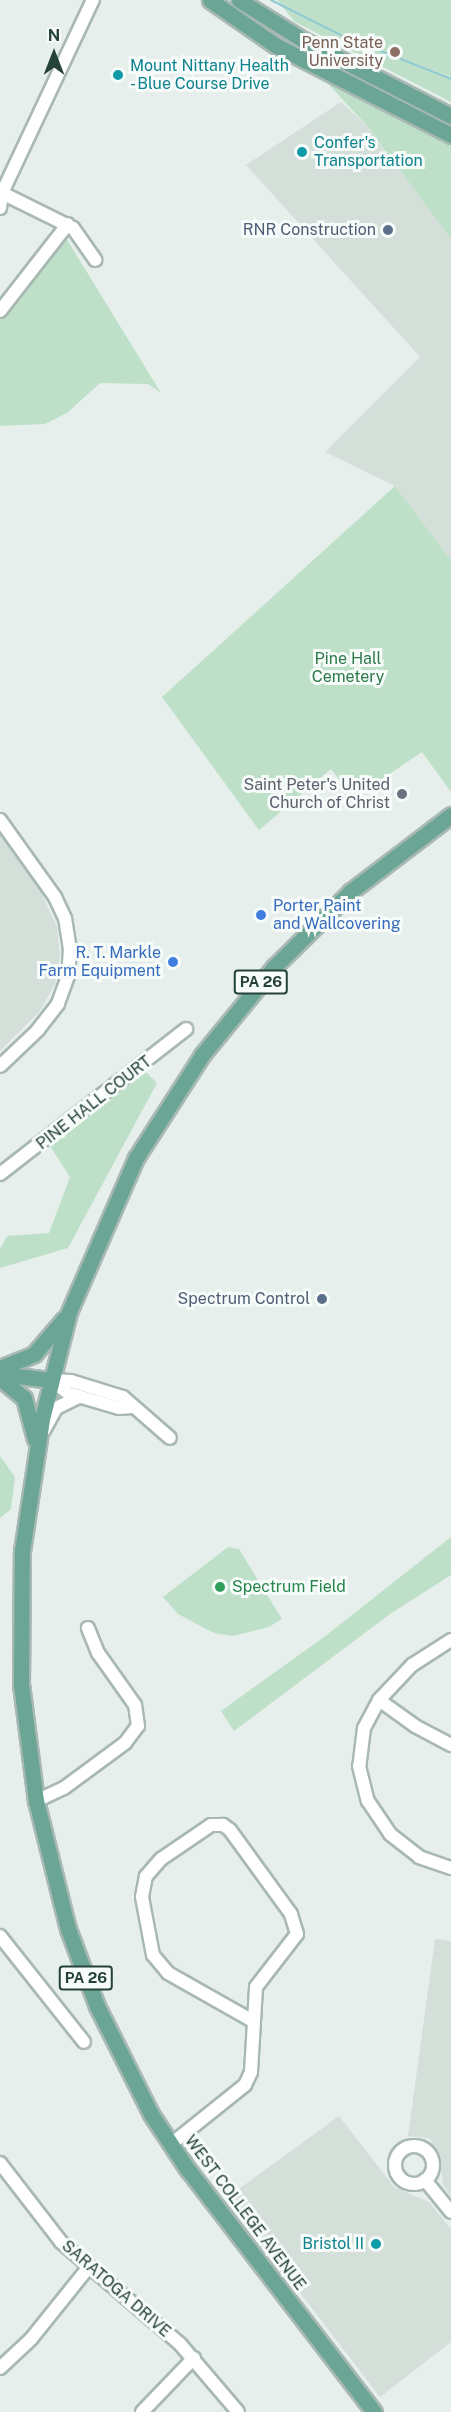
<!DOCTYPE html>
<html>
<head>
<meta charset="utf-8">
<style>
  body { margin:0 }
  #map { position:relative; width:451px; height:2412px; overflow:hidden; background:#e6efeb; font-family:"Public Sans",sans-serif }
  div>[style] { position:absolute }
  .built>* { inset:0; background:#d4dfda }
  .green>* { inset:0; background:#bfe0c8 }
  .stream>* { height:2px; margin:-1px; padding:0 1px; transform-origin:1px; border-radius:1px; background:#8ec9d4 }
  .roads { filter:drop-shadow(2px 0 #a8b8b2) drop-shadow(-2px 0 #a8b8b2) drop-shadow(0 2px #a8b8b2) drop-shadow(0 -2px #a8b8b2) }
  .minor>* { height:12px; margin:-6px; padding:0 6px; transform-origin:6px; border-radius:6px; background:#fff }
  .minor>.ring { margin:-6px; padding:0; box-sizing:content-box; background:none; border:12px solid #fff; border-radius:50% }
  .major>* { height:15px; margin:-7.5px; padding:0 7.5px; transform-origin:7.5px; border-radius:7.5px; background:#6aa596 }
  .dots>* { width:16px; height:16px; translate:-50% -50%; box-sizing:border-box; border:3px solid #f7fbf9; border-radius:50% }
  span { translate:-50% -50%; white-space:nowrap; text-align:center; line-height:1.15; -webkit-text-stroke:6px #f7fbf9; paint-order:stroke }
  .shield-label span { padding:2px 4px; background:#f7fbf9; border:2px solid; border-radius:4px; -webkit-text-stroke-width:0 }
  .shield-label { font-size:15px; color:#24423a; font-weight:700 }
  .education-label { font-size:16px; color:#785e54 }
  .right { translate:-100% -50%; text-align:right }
  .culture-label { font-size:16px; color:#0d838f }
  .left { translate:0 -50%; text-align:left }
  .service-label { font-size:16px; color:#4e5e75 }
  .park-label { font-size:16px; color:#2d7a4b }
  .worship-label { font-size:16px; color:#5b616d }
  .shop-label { font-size:16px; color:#366cbe }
  .street-label { font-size:16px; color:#24423a }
  .leisure-label { font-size:16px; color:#27864d }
  .north { position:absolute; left:24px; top:24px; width:60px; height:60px; -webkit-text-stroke:4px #f7fbf9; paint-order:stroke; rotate:0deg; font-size:16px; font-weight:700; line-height:24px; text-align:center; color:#24423a }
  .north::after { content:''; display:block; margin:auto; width:21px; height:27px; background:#24423a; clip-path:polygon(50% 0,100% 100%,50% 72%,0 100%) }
</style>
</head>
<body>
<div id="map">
  <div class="built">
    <i style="clip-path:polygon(341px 102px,368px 127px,451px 238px,451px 560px,395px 486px,325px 452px,420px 357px,246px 165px)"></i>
    <i style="clip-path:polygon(0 834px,42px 894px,57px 927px,60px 957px,55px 984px,40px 1011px,0 1051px)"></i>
    <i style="clip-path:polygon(435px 1939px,451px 1941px,451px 2197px,443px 2185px,439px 2152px,429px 2138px,408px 2136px)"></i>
    <i style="clip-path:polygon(339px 2116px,394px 2187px,429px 2202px,451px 2229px,451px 2342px,380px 2397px,285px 2273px,276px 2272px,221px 2202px)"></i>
  </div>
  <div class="green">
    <i style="clip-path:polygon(277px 0,451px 0,451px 102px,295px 22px)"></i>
    <i style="clip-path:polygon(319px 74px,451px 142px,451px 239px,368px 127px)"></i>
    <i style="clip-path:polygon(66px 238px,161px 393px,148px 384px,100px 383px,67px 413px,45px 424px,0 426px,0 319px)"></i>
    <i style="clip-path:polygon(395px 486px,451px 560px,451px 792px,422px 752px,354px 798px,331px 769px,259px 830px,162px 697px)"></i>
    <i style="clip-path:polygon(145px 1071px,157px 1083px,68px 1248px,0 1268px,0 1249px,7px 1236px,49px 1233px,70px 1177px,48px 1143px)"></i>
    <i style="clip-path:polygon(0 1456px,15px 1477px,11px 1509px,0 1518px)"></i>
    <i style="clip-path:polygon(451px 1537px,451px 1575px,390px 1614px,234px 1731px,221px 1711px,324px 1637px)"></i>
    <i style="clip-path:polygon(228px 1547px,239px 1549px,282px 1619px,269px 1627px,233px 1636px,214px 1633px,178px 1614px,163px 1597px)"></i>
  </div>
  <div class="stream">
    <i style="left:271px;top:0;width:80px;rotate:26.6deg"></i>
    <i style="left:343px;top:36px;width:116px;rotate:21.7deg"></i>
  </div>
  <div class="roads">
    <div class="minor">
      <i style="left:0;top:192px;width:81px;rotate:26.3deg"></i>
      <i style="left:73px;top:228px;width:39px;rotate:55deg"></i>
      <i style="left:0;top:208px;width:15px;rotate:-82deg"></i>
      <i style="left:2px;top:193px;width:213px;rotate:-64.8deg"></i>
      <i style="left:0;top:311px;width:110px;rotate:-52deg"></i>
      <i style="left:0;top:820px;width:95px;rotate:54.5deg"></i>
      <i style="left:55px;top:897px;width:23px;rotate:65deg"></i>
      <i style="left:65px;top:918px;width:31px;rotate:81deg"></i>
      <i style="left:70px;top:949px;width:27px;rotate:94deg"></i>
      <i style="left:68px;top:976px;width:30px;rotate:110deg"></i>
      <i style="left:58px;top:1004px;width:33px;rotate:128deg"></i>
      <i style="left:38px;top:1030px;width:52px;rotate:136.5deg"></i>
      <i style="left:0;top:1174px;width:236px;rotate:-37.9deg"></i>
      <i style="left:50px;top:1380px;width:21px;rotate:3deg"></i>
      <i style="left:71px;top:1381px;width:54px;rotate:17.1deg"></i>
      <i style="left:123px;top:1397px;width:62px;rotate:41.1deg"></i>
      <i style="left:50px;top:1380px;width:22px;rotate:36deg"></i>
      <i style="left:68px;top:1393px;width:53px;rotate:16.4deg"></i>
      <i style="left:119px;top:1408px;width:13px;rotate:-4deg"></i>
      <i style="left:44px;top:1430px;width:25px;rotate:-61deg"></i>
      <i style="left:56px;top:1408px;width:25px;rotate:-26deg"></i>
      <i style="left:451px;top:1640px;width:46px;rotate:147.3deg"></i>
      <i style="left:412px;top:1665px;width:48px;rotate:133.3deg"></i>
      <i style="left:379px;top:1700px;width:32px;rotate:118deg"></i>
      <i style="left:364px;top:1728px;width:38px;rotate:97deg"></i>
      <i style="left:359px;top:1766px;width:36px;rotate:76deg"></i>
      <i style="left:368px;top:1801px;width:40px;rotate:56deg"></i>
      <i style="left:390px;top:1834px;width:37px;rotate:38deg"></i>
      <i style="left:419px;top:1857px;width:34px;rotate:19deg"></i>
      <i style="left:379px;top:1700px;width:44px;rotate:35.8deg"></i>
      <i style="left:415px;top:1726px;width:41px;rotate:27.8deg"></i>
      <i style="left:36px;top:1801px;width:31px;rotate:-25deg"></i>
      <i style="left:64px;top:1788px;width:76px;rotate:-36.4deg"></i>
      <i style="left:125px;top:1743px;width:21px;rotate:-53deg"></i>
      <i style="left:138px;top:1726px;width:21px;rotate:-98deg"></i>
      <i style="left:135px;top:1705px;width:64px;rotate:-125.4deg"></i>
      <i style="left:98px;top:1653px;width:27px;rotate:-112deg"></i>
      <i style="left:0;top:1936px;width:135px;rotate:51.6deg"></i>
      <i style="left:170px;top:2145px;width:96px;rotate:-38.7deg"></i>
      <i style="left:245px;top:2085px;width:14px;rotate:-65deg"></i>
      <i style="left:251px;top:2072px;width:85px;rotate:-86.6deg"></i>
      <i style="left:256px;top:1987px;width:67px;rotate:-52.3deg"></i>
      <i style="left:297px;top:1934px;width:21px;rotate:-107deg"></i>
      <i style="left:291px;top:1914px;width:104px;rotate:-126deg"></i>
      <i style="left:230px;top:1830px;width:9px;rotate:-144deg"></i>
      <i style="left:223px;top:1825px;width:12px;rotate:180deg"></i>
      <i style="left:211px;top:1825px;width:60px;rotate:145.8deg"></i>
      <i style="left:161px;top:1859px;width:23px;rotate:131deg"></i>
      <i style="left:146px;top:1876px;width:21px;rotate:101deg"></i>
      <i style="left:142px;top:1897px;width:59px;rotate:79.3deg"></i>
      <i style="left:153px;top:1955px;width:23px;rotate:50deg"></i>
      <i style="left:168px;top:1973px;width:98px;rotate:29.5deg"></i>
      <i class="ring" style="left:395px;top:2146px;width:26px;height:26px"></i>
      <i style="left:0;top:2163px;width:100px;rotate:52.3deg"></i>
      <i style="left:61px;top:2242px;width:157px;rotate:40.6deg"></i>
      <i style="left:180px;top:2344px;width:89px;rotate:49.5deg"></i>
      <i style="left:425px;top:2180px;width:41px;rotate:50.9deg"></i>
      <i style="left:0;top:2368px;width:42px;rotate:-43.1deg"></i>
      <i style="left:31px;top:2339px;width:91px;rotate:-51.2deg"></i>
      <i style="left:142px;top:2412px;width:75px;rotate:-46.1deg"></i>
    </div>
    <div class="major">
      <i style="left:210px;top:0;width:79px;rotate:34.7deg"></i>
      <i style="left:275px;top:45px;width:198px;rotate:27.1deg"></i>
      <i style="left:239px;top:0;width:75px;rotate:32deg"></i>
      <i style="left:303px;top:40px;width:166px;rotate:27.2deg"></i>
      <i style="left:0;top:1368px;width:37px;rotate:-22deg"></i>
      <i style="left:34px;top:1354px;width:46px;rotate:-49.4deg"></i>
      <i style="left:0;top:1374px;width:50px;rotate:6.8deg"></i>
      <i style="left:0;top:1378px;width:31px;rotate:40deg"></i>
      <i style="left:24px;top:1398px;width:42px;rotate:75deg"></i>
      <i style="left:374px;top:2412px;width:305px;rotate:-127.5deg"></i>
      <i style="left:188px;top:2170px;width:67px;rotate:-123.5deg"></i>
      <i style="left:151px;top:2114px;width:121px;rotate:-116.6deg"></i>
      <i style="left:97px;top:2006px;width:82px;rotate:-110.6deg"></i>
      <i style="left:68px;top:1929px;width:132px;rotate:-104deg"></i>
      <i style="left:36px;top:1801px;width:118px;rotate:-97.3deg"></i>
      <i style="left:21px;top:1684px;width:133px;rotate:-89.6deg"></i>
      <i style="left:22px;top:1551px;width:134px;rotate:-81.4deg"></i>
      <i style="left:42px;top:1419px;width:110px;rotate:-75.8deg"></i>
      <i style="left:69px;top:1312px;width:168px;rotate:-66.5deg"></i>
      <i style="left:136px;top:1158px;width:122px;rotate:-57.3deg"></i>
      <i style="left:202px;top:1055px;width:114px;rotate:-50.7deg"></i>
      <i style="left:274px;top:967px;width:107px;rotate:-44.6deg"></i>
      <i style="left:350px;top:892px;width:127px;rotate:-37.3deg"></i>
    </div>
  </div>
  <div class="dots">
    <i style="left:395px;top:52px;background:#8d6e63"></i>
    <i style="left:118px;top:75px;background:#0f9aa8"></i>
    <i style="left:302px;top:152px;background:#0f9aa8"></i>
    <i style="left:388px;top:230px;background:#5c6f8a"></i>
    <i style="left:402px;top:794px;background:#6b7280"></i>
    <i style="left:261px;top:915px;background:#3f7fe0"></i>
    <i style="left:173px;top:962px;background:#3f7fe0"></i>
    <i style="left:322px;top:1299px;background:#5c6f8a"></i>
    <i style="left:220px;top:1587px;background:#2e9e5b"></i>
    <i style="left:376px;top:2244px;background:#0f9aa8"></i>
  </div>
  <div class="shield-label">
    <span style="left:261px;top:982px">PA 26</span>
    <span style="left:86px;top:1978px">PA 26</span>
  </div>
  <div class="education-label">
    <span class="right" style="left:383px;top:52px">Penn State<br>University</span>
  </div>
  <div class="culture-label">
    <span class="left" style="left:130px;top:75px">Mount Nittany Health<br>- Blue Course Drive</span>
    <span class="left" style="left:314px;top:152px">Confer's<br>Transportation</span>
    <span class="right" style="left:364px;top:2244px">Bristol II</span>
  </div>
  <div class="service-label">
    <span class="right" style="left:376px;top:230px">RNR Construction</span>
    <span class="right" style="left:310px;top:1299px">Spectrum Control</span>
  </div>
  <div class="park-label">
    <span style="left:348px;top:668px">Pine Hall<br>Cemetery</span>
  </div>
  <div class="worship-label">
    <span class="right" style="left:390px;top:794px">Saint Peter's United<br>Church of Christ</span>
  </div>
  <div class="shop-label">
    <span class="left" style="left:273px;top:915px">Porter Paint<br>and Wallcovering</span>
    <span class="right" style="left:161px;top:962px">R. T. Markle<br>Farm Equipment</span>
  </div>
  <div class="street-label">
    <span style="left:94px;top:1103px;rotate:-38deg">PINE HALL COURT</span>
    <span style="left:245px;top:2213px;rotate:53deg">WEST COLLEGE AVENUE</span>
    <span style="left:116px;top:2289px;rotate:41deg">SARATOGA DRIVE</span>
  </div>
  <div class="leisure-label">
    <span class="left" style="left:232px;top:1587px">Spectrum Field</span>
  </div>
  <div class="north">N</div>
</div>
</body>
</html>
